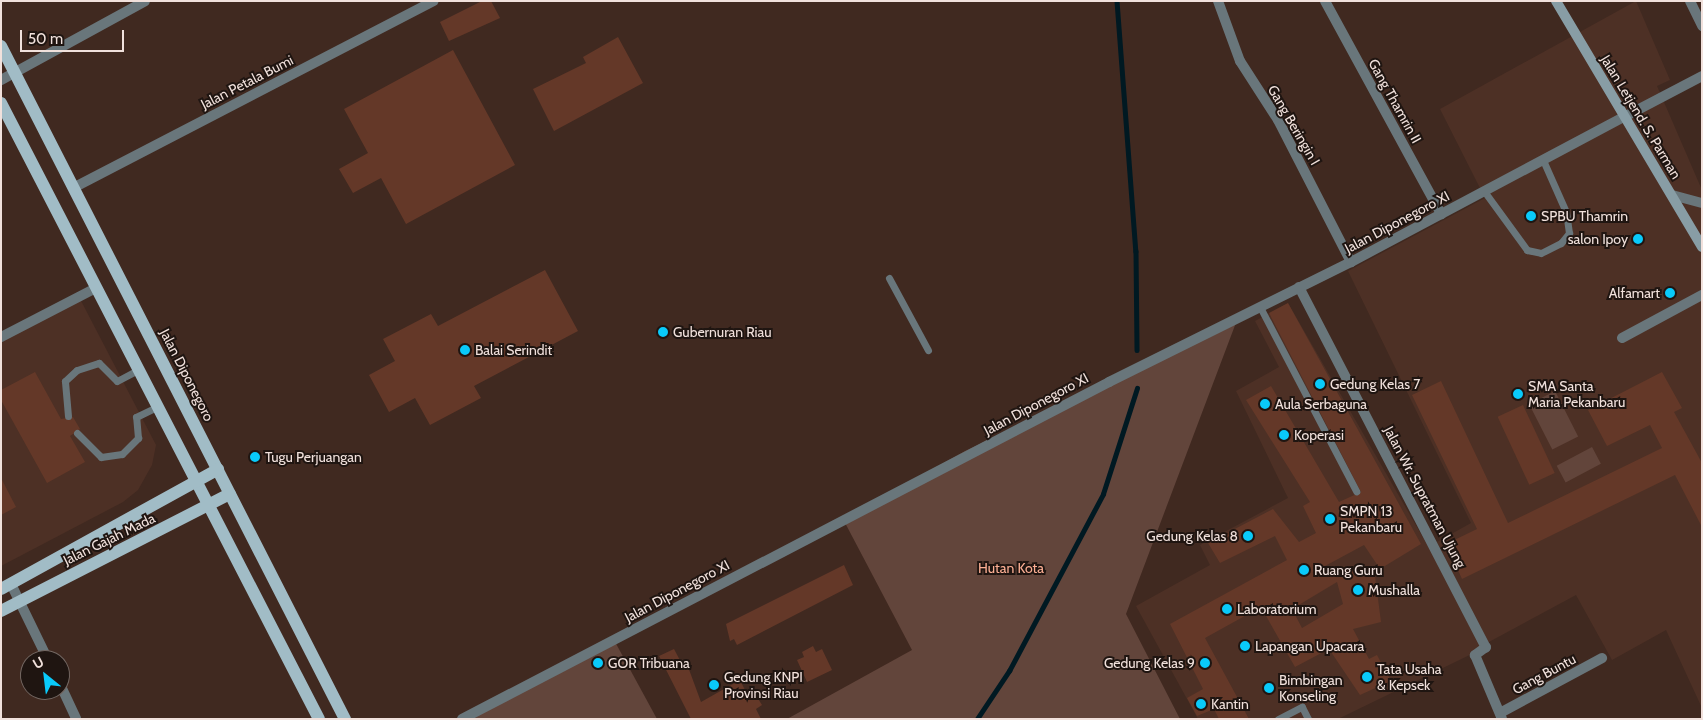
<!DOCTYPE html>
<html>
<head>
<meta charset="utf-8">
<style>
  body { margin:0 }
  #map { position:relative; width:1703px; height:720px; overflow:hidden; background:#402920; font-family:Cabin,sans-serif }
  div>[style] { position:absolute }
  .built>* { inset:0; background:#4d3025 }
  .green>* { inset:0; background:#62453b; transform-origin:0 0 }
  .stream>* { height:4.5px; margin:-2.25px; padding:0 2.25px; transform-origin:2.25px; border-radius:2.25px; background:#001922 }
  .building>* { inset:0; background:#643828; transform-origin:0 0 }
  .service>* { height:7px; margin:-3.5px; padding:0 3.5px; transform-origin:3.5px; border-radius:3.5px; background:#69767b }
  .minor>* { height:10px; margin:-5px; padding:0 5px; transform-origin:5px; border-radius:5px; background:#69767b }
  .tertiary>* { height:10px; margin:-5px; padding:0 5px; transform-origin:5px; border-radius:5px; background:#69767b }
  .secondary>* { height:10px; margin:-5px; padding:0 5px; transform-origin:5px; border-radius:5px; background:#889da5 }
  .primary>* { height:12px; margin:-6px; padding:0 6px; transform-origin:6px; border-radius:6px; background:#a1bcc6 }
  .dots>* { width:14px; height:14px; translate:-50% -50%; box-sizing:border-box; border:2px solid #1f1511; border-radius:50% }
  span { translate:-50% -50%; white-space:nowrap; text-align:center; line-height:1.15; -webkit-text-stroke:4px #1f1511; paint-order:stroke }
  .street-label { font-size:14px; color:#f1e1dc }
  .poi-label { font-size:14px; color:#f1e1dc }
  .left { translate:0 -50%; text-align:left }
  .right { translate:-100% -50%; text-align:right }
  .park-label { font-size:14px; color:#fcaf94 }
  .frame { position:absolute; inset:0; border:2px solid #f1e1dc; pointer-events:none }
  .north { position:absolute; left:20px; top:650px; width:50px; height:50px; box-sizing:border-box; background:#1f1511; border:1px solid #736762; border-radius:50%; rotate:331deg; font-size:14px; font-weight:700; line-height:20px; text-align:center; color:#f1e1dc }
  .north::after { content:''; display:block; margin:auto; width:18px; height:22px; background:#09cafa; clip-path:polygon(50% 0,100% 100%,50% 72%,0 100%) }
  .scale { position:absolute; left:20px; top:30px; width:104px; height:22px; box-sizing:border-box; border:2px solid #f1e1dc; border-top:0; padding-left:6px; font-size:15px; line-height:18px; white-space:nowrap; color:#f1e1dc; -webkit-text-stroke:4px #1f1511; paint-order:stroke }
</style>
</head>
<body>
<div id="map">
  <div class="built">
    <i style="clip-path:polygon(1636px 1px,1670px 80px,1657px 86px,1702px 190px,1702px 708px,1666px 630px,1612px 660px,1576px 595px,1487px 643px,1437px 542px,1471px 523px,1348px 271px,1485px 198px,1440px 109px)"></i>
    <i style="clip-path:polygon(79px 297px,156px 445px,152px 465px,138px 490px,123px 502px,1px 566px,1px 338px)"></i>
    <i style="clip-path:polygon(1288px 303px,1486px 647px,1338px 719px,1198px 719px,1136px 606px,1210px 565px,1200px 545px,1288px 498px,1236px 391px,1279px 367px,1255px 321px)"></i>
  </div>
  <div class="green">
    <i style="clip-path:polygon(1237px 320px,1126px 614px,1180px 719px,787px 719px,912px 650px,843px 519px,965px 451px)"></i>
    <i style="left:1555px;top:391px;width:51px;height:29px;rotate:63deg"></i>
    <i style="left:1592px;top:447px;width:19px;height:40px;rotate:62deg"></i>
    <i style="clip-path:polygon(614px 640px,657px 719px,462px 719px)"></i>
  </div>
  <div class="stream">
    <i style="left:1117px;top:1px;width:251px;rotate:85.7deg"></i>
    <i style="left:1136px;top:251px;width:99px;rotate:89.4deg"></i>
    <i style="left:977px;top:719px;width:58px;rotate:-56.3deg"></i>
    <i style="left:1009px;top:671px;width:200px;rotate:-62deg"></i>
    <i style="left:1103px;top:494px;width:111px;rotate:-72.2deg"></i>
  </div>
  <div class="building">
    <i style="clip-path:polygon(482px 1px,491px 1px,500px 18px,449px 41px,440px 22px)"></i>
    <i style="clip-path:polygon(618px 37px,643px 83px,554px 131px,533px 89px,586px 63px,583px 57px)"></i>
    <i style="clip-path:polygon(453px 50px,515px 165px,406px 224px,381px 178px,353px 193px,339px 169px,368px 153px,344px 109px)"></i>
    <i style="clip-path:polygon(545px 270px,578px 331px,474px 386px,481px 398px,430px 425px,415px 398px,389px 412px,369px 375px,395px 361px,383px 339px,431px 314px,438px 326px)"></i>
    <i style="clip-path:polygon(evenodd,1288px 303px,1421px 544px,1380px 569px,1364px 545px,1312px 573px,1374px 568px,1381px 622px,1353px 629px,1369px 659px,1377px 655px,1391px 681px,1360px 695px,1329px 649px,1295px 667px,1261px 607px,1205px 638px,1249px 719px,1219px 719px,1214px 709px,1197px 716px,1187px 698px,1203px 689px,1170px 624px,1287px 560px,1275px 536px,1220px 563px,1208px 543px,1273px 509px,1299px 542px,1316px 533px,1303px 506px,1310px 502px,1246px 400px,1271px 386px,1339px 502px,1361px 492px,1269px 313px,1288px 303px,1337px 582px,1343px 604px,1302px 628px,1292px 609px,1337px 582px)"></i>
    <i style="clip-path:polygon(35px 372px,61px 419px,73px 417px,80px 429px,70px 436px,85px 462px,47px 483px,1px 400px,1px 390px)"></i>
    <i style="clip-path:polygon(1662px 372px,1682px 408px,1674px 412px,1702px 463px,1702px 527px,1675px 475px,1462px 579px,1446px 544px,1477px 529px,1412px 395px,1441px 381px,1508px 523px,1662px 448px,1650px 425px,1607px 446px,1588px 410px)"></i>
    <i style="left:1523px;top:405px;width:75px;height:28px;rotate:65deg"></i>
    <i style="clip-path:polygon(1px 478px,16px 507px,1px 515px)"></i>
    <i style="clip-path:polygon(844px 565px,853px 585px,737px 645px,734px 639px,730px 641px,726px 624px)"></i>
    <i style="clip-path:polygon(813px 646px,816px 652px,822px 649px,832px 670px,807px 682px,797px 660px,804px 657px,802px 652px)"></i>
    <i style="clip-path:polygon(674px 649px,683px 666px,687px 664px,701px 702px,740px 680px,746px 692px,752px 689px,762px 705px,756px 709px,761px 719px,691px 719px,659px 656px)"></i>
  </div>
  <div class="service">
    <i style="left:1484px;top:191px;width:73px;rotate:53.9deg"></i>
    <i style="left:1527px;top:250px;width:14px;rotate:12deg"></i>
    <i style="left:1541px;top:253px;width:22px;rotate:-27deg"></i>
    <i style="left:1561px;top:243px;width:13px;rotate:-51deg"></i>
    <i style="left:1569px;top:233px;width:21px;rotate:-98deg"></i>
    <i style="left:1566px;top:212px;width:57px;rotate:-113.9deg"></i>
    <i style="left:889px;top:278px;width:82px;rotate:61.6deg"></i>
    <i style="left:1260px;top:307px;width:208px;rotate:62.4deg"></i>
    <i style="left:68px;top:416px;width:35px;rotate:-95deg"></i>
    <i style="left:65px;top:381px;width:16px;rotate:-43deg"></i>
    <i style="left:77px;top:370px;width:23px;rotate:-18deg"></i>
    <i style="left:99px;top:363px;width:25px;rotate:45deg"></i>
    <i style="left:117px;top:381px;width:26px;rotate:-28deg"></i>
    <i style="left:77px;top:433px;width:34px;rotate:45deg"></i>
    <i style="left:101px;top:457px;width:21px;rotate:-8deg"></i>
    <i style="left:122px;top:454px;width:23px;rotate:-45deg"></i>
    <i style="left:138px;top:438px;width:21px;rotate:-95deg"></i>
    <i style="left:136px;top:417px;width:25px;rotate:-26deg"></i>
    <i style="left:1278px;top:719px;width:27px;rotate:-27deg"></i>
    <i style="left:1302px;top:707px;width:13px;rotate:63deg"></i>
  </div>
  <div class="minor">
    <i style="left:1218px;top:1px;width:64px;rotate:69.9deg"></i>
    <i style="left:1240px;top:61px;width:70px;rotate:57.2deg"></i>
    <i style="left:1278px;top:120px;width:160px;rotate:62.8deg"></i>
    <i style="left:1325px;top:1px;width:243px;rotate:61.4deg"></i>
    <i style="left:1690px;top:1px;width:28px;rotate:64deg"></i>
    <i style="left:1px;top:80px;width:164px;rotate:-28.7deg"></i>
    <i style="left:1624px;top:117px;width:88px;rotate:-27.7deg"></i>
    <i style="left:73px;top:188px;width:406px;rotate:-27.4deg"></i>
    <i style="left:1299px;top:287px;width:406px;rotate:62.6deg"></i>
    <i style="left:1486px;top:647px;width:14px;rotate:144deg"></i>
    <i style="left:1475px;top:655px;width:69px;rotate:67.1deg"></i>
    <i style="left:1px;top:337px;width:107px;rotate:-27.3deg"></i>
    <i style="left:1622px;top:338px;width:91px;rotate:-28.3deg"></i>
    <i style="left:11px;top:584px;width:85px;rotate:64deg"></i>
    <i style="left:60px;top:684px;width:38px;rotate:65deg"></i>
    <i style="left:1500px;top:713px;width:116px;rotate:-28.3deg"></i>
  </div>
  <div class="tertiary">
    <i style="left:1672px;top:195px;width:31px;rotate:15deg"></i>
    <i style="left:462px;top:719px;width:730px;rotate:-27.51deg"></i>
    <i style="left:1109px;top:382px;width:270px;rotate:-26.4deg"></i>
    <i style="left:1351px;top:262px;width:309px;rotate:-28deg"></i>
  </div>
  <div class="secondary">
    <i style="left:1556px;top:1px;width:286px;rotate:59.3deg"></i>
  </div>
  <div class="primary">
    <i style="left:1px;top:46px;width:756px;rotate:62.93deg"></i>
    <i style="left:1px;top:103px;width:693px;rotate:62.7deg"></i>
    <i style="left:1px;top:589px;width:248px;rotate:-28.9deg"></i>
    <i style="left:1px;top:611px;width:257px;rotate:-27.1deg"></i>
  </div>
  <div class="dots">
    <i style="left:1531px;top:216px;background:#09cafa"></i>
    <i style="left:1638px;top:239px;background:#09cafa"></i>
    <i style="left:1670px;top:293px;background:#09cafa"></i>
    <i style="left:663px;top:332px;background:#09cafa"></i>
    <i style="left:465px;top:350px;background:#09cafa"></i>
    <i style="left:1320px;top:384px;background:#09cafa"></i>
    <i style="left:1518px;top:394px;background:#09cafa"></i>
    <i style="left:1265px;top:404px;background:#09cafa"></i>
    <i style="left:1284px;top:435px;background:#09cafa"></i>
    <i style="left:255px;top:457px;background:#09cafa"></i>
    <i style="left:1330px;top:519px;background:#09cafa"></i>
    <i style="left:1248px;top:536px;background:#09cafa"></i>
    <i style="left:1304px;top:570px;background:#09cafa"></i>
    <i style="left:1358px;top:590px;background:#09cafa"></i>
    <i style="left:1227px;top:609px;background:#09cafa"></i>
    <i style="left:1245px;top:646px;background:#09cafa"></i>
    <i style="left:598px;top:663px;background:#09cafa"></i>
    <i style="left:1205px;top:663px;background:#09cafa"></i>
    <i style="left:1367px;top:677px;background:#09cafa"></i>
    <i style="left:714px;top:685px;background:#09cafa"></i>
    <i style="left:1269px;top:688px;background:#09cafa"></i>
    <i style="left:1201px;top:704px;background:#09cafa"></i>
  </div>
  <div class="street-label">
    <span style="left:247px;top:82px;rotate:-27deg">Jalan Petala Bumi</span>
    <span style="left:1395px;top:101px;rotate:61deg">Gang Thamrin II</span>
    <span style="left:1641px;top:117px;rotate:59deg">Jalan Letjend. S. Parman</span>
    <span style="left:1294px;top:125px;rotate:60deg">Gang Beringin I</span>
    <span style="left:1397px;top:222px;rotate:-28deg">Jalan Diponegoro XI</span>
    <span style="left:187px;top:375px;rotate:63deg">Jalan Diponegoro</span>
    <span style="left:1036px;top:404px;rotate:-28deg">Jalan Diponegoro XI</span>
    <span style="left:1425px;top:497px;rotate:62deg">Jalan Wr. Supratman Ujung</span>
    <span style="left:109px;top:539px;rotate:-26deg">Jalan Gajah Mada</span>
    <span style="left:677px;top:591px;rotate:-28deg">Jalan Diponegoro XI</span>
    <span style="left:1544px;top:674px;rotate:-28deg">Gang Buntu</span>
  </div>
  <div class="poi-label">
    <span class="left" style="left:1541px;top:216px">SPBU Thamrin</span>
    <span class="right" style="left:1628px;top:239px">salon Ipoy</span>
    <span class="right" style="left:1660px;top:293px">Alfamart</span>
    <span class="left" style="left:673px;top:332px">Gubernuran Riau</span>
    <span class="left" style="left:475px;top:350px">Balai Serindit</span>
    <span class="left" style="left:1330px;top:384px">Gedung Kelas 7</span>
    <span class="left" style="left:1528px;top:394px">SMA Santa<br>Maria Pekanbaru</span>
    <span class="left" style="left:1275px;top:404px">Aula Serbaguna</span>
    <span class="left" style="left:1294px;top:435px">Koperasi</span>
    <span class="left" style="left:265px;top:457px">Tugu Perjuangan</span>
    <span class="left" style="left:1340px;top:519px">SMPN 13<br>Pekanbaru</span>
    <span class="right" style="left:1238px;top:536px">Gedung Kelas 8</span>
    <span class="left" style="left:1314px;top:570px">Ruang Guru</span>
    <span class="left" style="left:1368px;top:590px">Mushalla</span>
    <span class="left" style="left:1237px;top:609px">Laboratorium</span>
    <span class="left" style="left:1255px;top:646px">Lapangan Upacara</span>
    <span class="left" style="left:608px;top:663px">GOR Tribuana</span>
    <span class="right" style="left:1195px;top:663px">Gedung Kelas 9</span>
    <span class="left" style="left:1377px;top:677px">Tata Usaha<br>&amp; Kepsek</span>
    <span class="left" style="left:724px;top:685px">Gedung KNPI<br>Provinsi Riau</span>
    <span class="left" style="left:1279px;top:688px">Bimbingan<br>Konseling</span>
    <span class="left" style="left:1211px;top:704px">Kantin</span>
  </div>
  <div class="park-label">
    <span style="left:1011px;top:568px">Hutan Kota</span>
  </div>
  <div class="frame"></div>
  <div class="north">U</div>
  <div class="scale">50 m</div>
</div>
</body>
</html>
